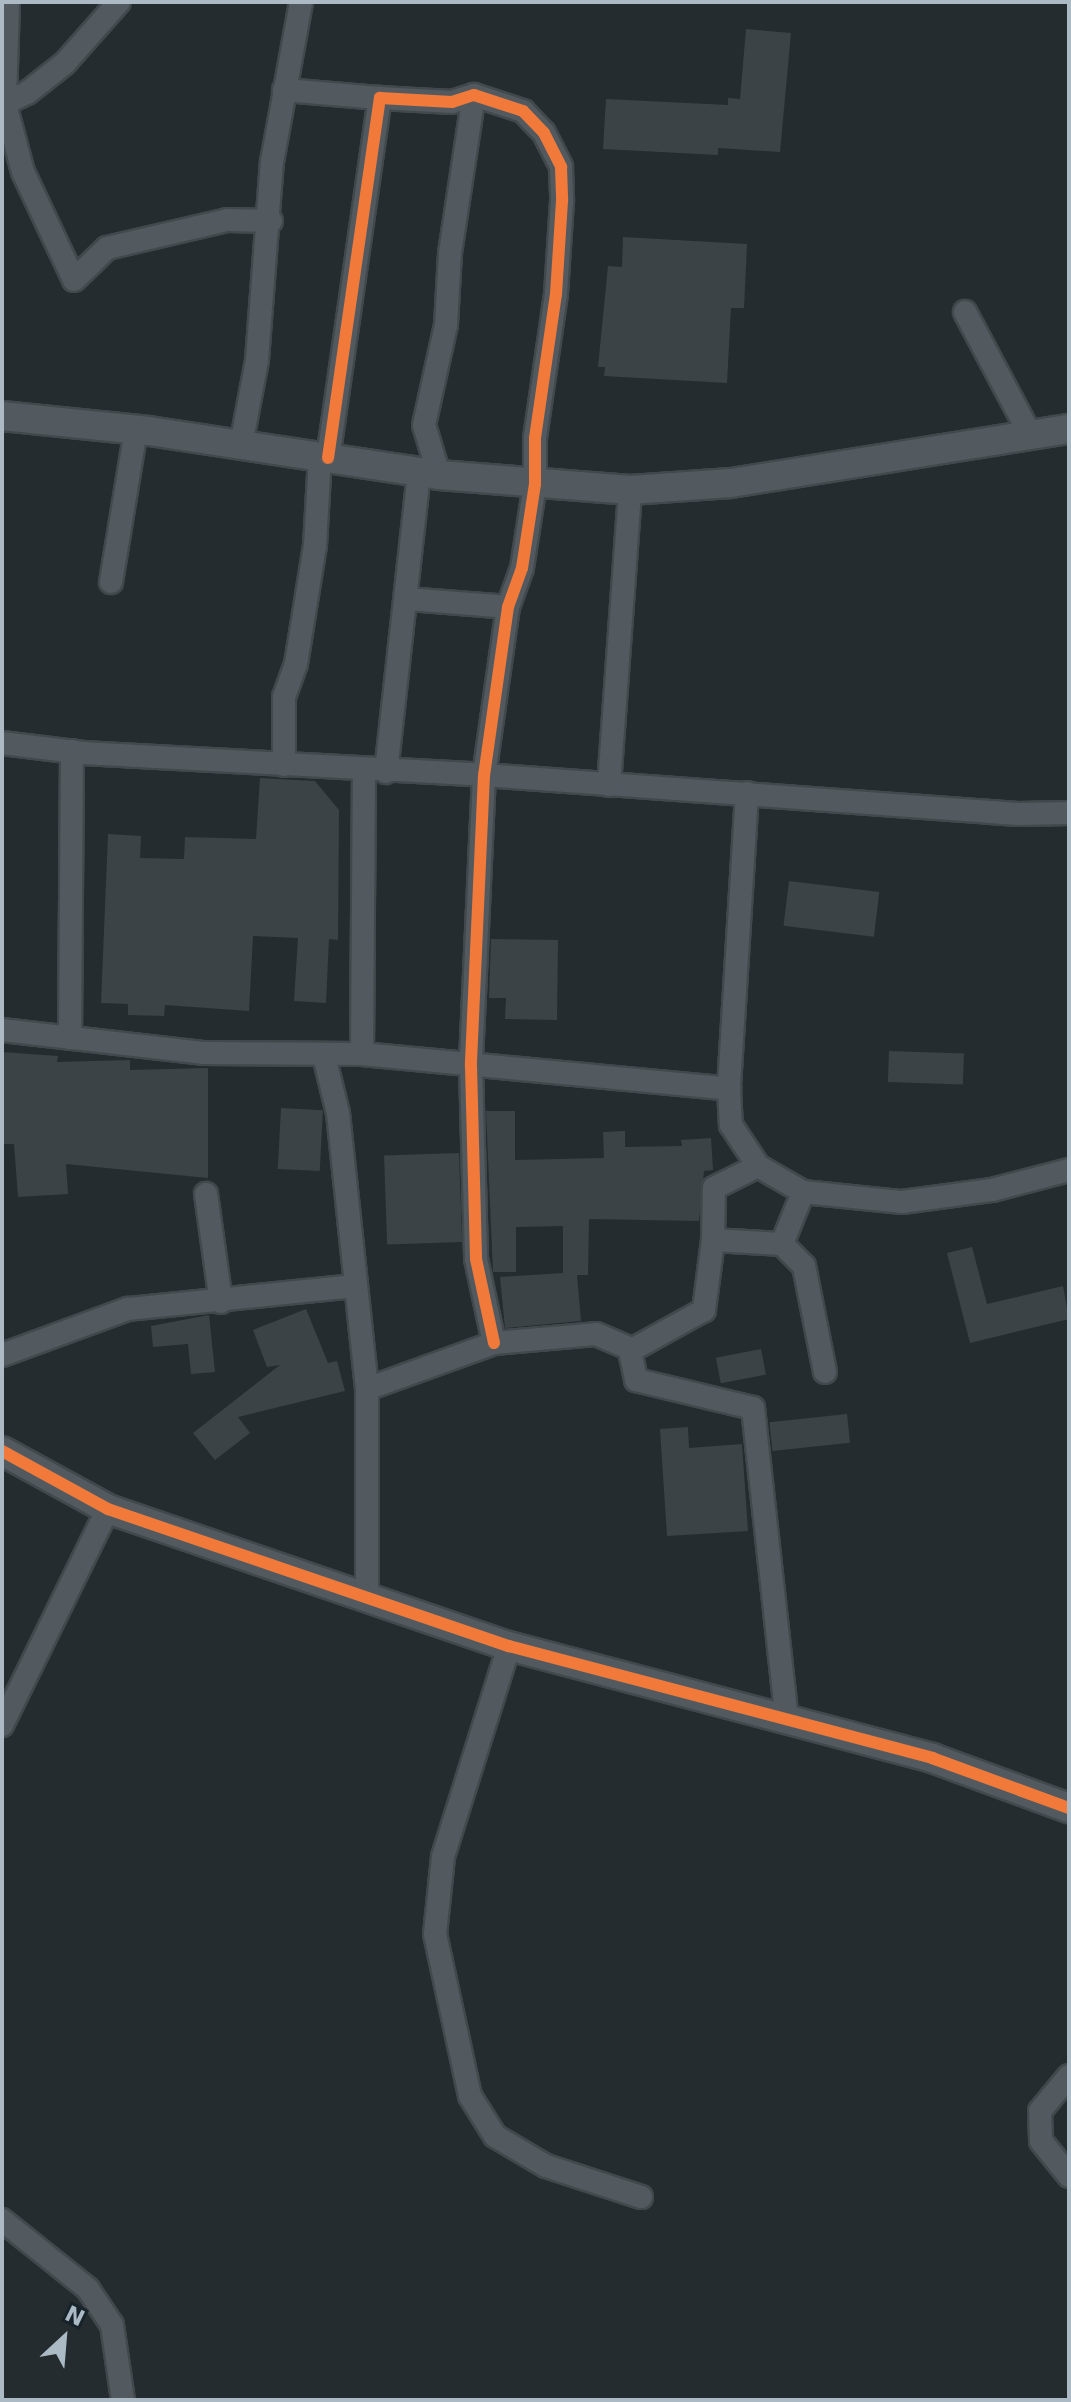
<!DOCTYPE html>
<html>
<head>
<meta charset="utf-8">
<style>
  body { margin:0 }
  #map { position:relative; width:1071px; height:2402px; overflow:hidden; background:#242c30; font-family:"DejaVu Sans",sans-serif }
  div>[style] { position:absolute }
  .building>* { inset:0; background:#3c4347; transform-origin:0 0 }
  .roads { filter:drop-shadow(2px 0 #42484b) drop-shadow(-2px 0 #42484b) drop-shadow(0 2px #42484b) drop-shadow(0 -2px #42484b) }
  .minor>* { height:22px; margin:-11px; padding:0 11px; transform-origin:11px; border-radius:11px; background:#525a60 }
  .tertiary>* { height:28px; margin:-14px; padding:0 14px; transform-origin:14px; border-radius:14px; background:#525a60 }
  .cycleway>* { height:12px; margin:-6px; padding:0 6px; transform-origin:6px; border-radius:6px; background:#f17a3a }
  span { translate:-50% -50%; white-space:nowrap; text-align:center; line-height:1.15; -webkit-text-stroke:6px #17232b; paint-order:stroke }
  .frame { position:absolute; inset:0; border:4px solid #abbac4; pointer-events:none }
  .north { position:absolute; left:24px; top:2298px; width:80px; height:80px; -webkit-text-stroke:6px #17232b; paint-order:stroke; rotate:26deg; font-size:22px; font-weight:700; line-height:32px; text-align:center; color:#abbac4 }
  .north::after { content:''; display:block; margin:auto; width:28px; height:36px; background:#abbac4; clip-path:polygon(50% 0,100% 100%,50% 72%,0 100%) }
</style>
</head>
<body>
<div id="map">
  <div class="building">
    <i style="clip-path:polygon(746px 29px,791px 33px,780px 152px,718px 148px,718px 155px,603px 149px,606px 99px,728px 105px,728px 98px,740px 99px)"></i>
    <i style="clip-path:polygon(623px 237px,747px 244px,744px 308px,731px 308px,727px 383px,604px 376px,605px 367px,598px 367px,608px 266px,622px 267px)"></i>
    <i style="clip-path:polygon(260px 778px,315px 781px,339px 810px,338px 940px,329px 939px,326px 1003px,294px 1001px,298px 938px,253px 936px,249px 1011px,165px 1005px,164px 1016px,128px 1015px,128px 1004px,101px 1003px,108px 834px,141px 836px,140px 858px,184px 859px,185px 837px,256px 839px)"></i>
    <i style="left:789px;top:881px;width:91px;height:45px;rotate:7deg"></i>
    <i style="clip-path:polygon(491px 939px,558px 940px,557px 1020px,505px 1019px,506px 998px,489px 998px)"></i>
    <i style="left:889px;top:1051px;width:75px;height:31px;rotate:2deg"></i>
    <i style="clip-path:polygon(2px 1052px,58px 1056px,57px 1062px,130px 1060px,130px 1070px,208px 1068px,208px 1178px,66px 1164px,68px 1194px,18px 1197px,14px 1144px,2px 1144px)"></i>
    <i style="left:281px;top:1108px;width:42px;height:61px;rotate:3deg"></i>
    <i style="clip-path:polygon(486px 1111px,515px 1111px,515px 1160px,604px 1158px,603px 1132px,625px 1131px,625px 1147px,682px 1146px,681px 1140px,711px 1138px,713px 1170px,704px 1171px,699px 1221px,589px 1219px,588px 1275px,577px 1275px,581px 1321px,505px 1328px,500px 1277px,563px 1273px,563px 1226px,516px 1227px,516px 1272px,493px 1272px)"></i>
    <i style="left:459px;top:1153px;width:89px;height:75px;rotate:88deg"></i>
    <i style="clip-path:polygon(972px 1247px,987px 1304px,1063px 1286px,1069px 1319px,970px 1343px,947px 1253px)"></i>
    <i style="clip-path:polygon(306px 1309px,328px 1363px,337px 1361px,345px 1391px,238px 1417px,250px 1433px,215px 1460px,193px 1433px,280px 1365px,267px 1367px,253px 1330px)"></i>
    <i style="clip-path:polygon(209px 1315px,215px 1372px,191px 1374px,188px 1344px,153px 1347px,151px 1326px)"></i>
    <i style="left:761px;top:1349px;width:26px;height:46px;rotate:79deg"></i>
    <i style="left:847px;top:1414px;width:29px;height:78px;rotate:84deg"></i>
    <i style="clip-path:polygon(688px 1427px,689px 1448px,742px 1444px,748px 1531px,667px 1536px,660px 1429px)"></i>
  </div>
  <div class="roads">
    <div class="minor">
      <i style="left:8px;top:2px;width:102px;rotate:91.7deg"></i>
      <i style="left:5px;top:104px;width:70px;rotate:75.2deg"></i>
      <i style="left:23px;top:172px;width:119px;rotate:64.7deg"></i>
      <i style="left:74px;top:280px;width:46px;rotate:-44.1deg"></i>
      <i style="left:107px;top:248px;width:123px;rotate:-13.1deg"></i>
      <i style="left:227px;top:220px;width:44px;rotate:1.3deg"></i>
      <i style="left:284px;top:90px;width:96px;rotate:4.8deg"></i>
      <i style="left:2px;top:105px;width:28px;rotate:-26deg"></i>
      <i style="left:27px;top:93px;width:48px;rotate:-38.3deg"></i>
      <i style="left:65px;top:63px;width:81px;rotate:-48.5deg"></i>
      <i style="left:965px;top:312px;width:140px;rotate:62deg"></i>
      <i style="left:241px;top:445px;width:86px;rotate:-79.3deg"></i>
      <i style="left:257px;top:360px;width:199px;rotate:-85.7deg"></i>
      <i style="left:272px;top:162px;width:163px;rotate:-79.7deg"></i>
      <i style="left:328px;top:458px;width:364px;rotate:-81.8deg"></i>
      <i style="left:380px;top:98px;width:72px;rotate:3.2deg"></i>
      <i style="left:452px;top:102px;width:23px;rotate:-18deg"></i>
      <i style="left:474px;top:95px;width:52px;rotate:18.1deg"></i>
      <i style="left:523px;top:111px;width:30px;rotate:46deg"></i>
      <i style="left:544px;top:133px;width:38px;rotate:63deg"></i>
      <i style="left:561px;top:167px;width:34px;rotate:88deg"></i>
      <i style="left:562px;top:201px;width:93px;rotate:93.7deg"></i>
      <i style="left:556px;top:294px;width:146px;rotate:98.3deg"></i>
      <i style="left:535px;top:438px;width:46px;rotate:90deg"></i>
      <i style="left:535px;top:484px;width:85px;rotate:98.8deg"></i>
      <i style="left:522px;top:568px;width:41px;rotate:109.7deg"></i>
      <i style="left:508px;top:607px;width:170px;rotate:98.1deg"></i>
      <i style="left:484px;top:775px;width:291px;rotate:92.6deg"></i>
      <i style="left:471px;top:1066px;width:193px;rotate:88.5deg"></i>
      <i style="left:476px;top:1259px;width:86px;rotate:77.9deg"></i>
      <i style="left:439px;top:475px;width:52px;rotate:-106.7deg"></i>
      <i style="left:424px;top:425px;width:102px;rotate:-77.6deg"></i>
      <i style="left:446px;top:325px;width:72px;rotate:-86.8deg"></i>
      <i style="left:450px;top:253px;width:160px;rotate:-81.4deg"></i>
      <i style="left:111px;top:582px;width:155px;rotate:-80.7deg"></i>
      <i style="left:407px;top:599px;width:101px;rotate:4.5deg"></i>
      <i style="left:2px;top:743px;width:82px;rotate:7deg"></i>
      <i style="left:83px;top:753px;width:402px;rotate:3.1deg"></i>
      <i style="left:484px;top:775px;width:535px;rotate:4.18deg"></i>
      <i style="left:1018px;top:814px;width:51px;rotate:-1.1deg"></i>
      <i style="left:284px;top:765px;width:68px;rotate:-90deg"></i>
      <i style="left:284px;top:697px;width:35px;rotate:-70deg"></i>
      <i style="left:296px;top:664px;width:120px;rotate:-80.9deg"></i>
      <i style="left:315px;top:546px;width:89px;rotate:-86.8deg"></i>
      <i style="left:386px;top:772px;width:302px;rotate:-83.7deg"></i>
      <i style="left:609px;top:785px;width:296px;rotate:-85.9deg"></i>
      <i style="left:747px;top:793px;width:297px;rotate:93.5deg"></i>
      <i style="left:729px;top:1089px;width:36px;rotate:87deg"></i>
      <i style="left:731px;top:1125px;width:49px;rotate:56.6deg"></i>
      <i style="left:758px;top:1166px;width:52px;rotate:30deg"></i>
      <i style="left:803px;top:1192px;width:100px;rotate:5.8deg"></i>
      <i style="left:902px;top:1202px;width:91px;rotate:-7.6deg"></i>
      <i style="left:992px;top:1190px;width:80px;rotate:-14.6deg"></i>
      <i style="left:2px;top:1030px;width:202px;rotate:6.5deg"></i>
      <i style="left:203px;top:1053px;width:159px;rotate:0.4deg"></i>
      <i style="left:362px;top:1054px;width:369px;rotate:5.4deg"></i>
      <i style="left:70px;top:1038px;width:287px;rotate:-89.6deg"></i>
      <i style="left:362px;top:1054px;width:284px;rotate:-89.6deg"></i>
      <i style="left:324px;top:1056px;width:59px;rotate:76.2deg"></i>
      <i style="left:338px;top:1113px;width:278px;rotate:84deg"></i>
      <i style="left:758px;top:1166px;width:49px;rotate:153.4deg"></i>
      <i style="left:714px;top:1188px;width:52px;rotate:91.1deg"></i>
      <i style="left:713px;top:1240px;width:69px;rotate:3.3deg"></i>
      <i style="left:803px;top:1192px;width:56px;rotate:112deg"></i>
      <i style="left:782px;top:1244px;width:31px;rotate:45deg"></i>
      <i style="left:804px;top:1266px;width:108px;rotate:78.8deg"></i>
      <i style="left:206px;top:1194px;width:109px;rotate:82.1deg"></i>
      <i style="left:713px;top:1240px;width:71px;rotate:97.3deg"></i>
      <i style="left:704px;top:1310px;width:85px;rotate:151deg"></i>
      <i style="left:630px;top:1351px;width:30px;rotate:78deg"></i>
      <i style="left:636px;top:1380px;width:120px;rotate:13.5deg"></i>
      <i style="left:753px;top:1408px;width:314px;rotate:83.8deg"></i>
      <i style="left:2px;top:1355px;width:134px;rotate:-20.1deg"></i>
      <i style="left:128px;top:1309px;width:229px;rotate:-5.8deg"></i>
      <i style="left:367px;top:1598px;width:209px;rotate:-90deg"></i>
      <i style="left:367px;top:1389px;width:135px;rotate:-19.9deg"></i>
      <i style="left:494px;top:1343px;width:102px;rotate:-5deg"></i>
      <i style="left:596px;top:1334px;width:38px;rotate:23deg"></i>
      <i style="left:509px;top:1646px;width:221px;rotate:107.4deg"></i>
      <i style="left:443px;top:1857px;width:77px;rotate:95.9deg"></i>
      <i style="left:435px;top:1934px;width:166px;rotate:77.8deg"></i>
      <i style="left:470px;top:2096px;width:47px;rotate:58deg"></i>
      <i style="left:495px;top:2136px;width:59px;rotate:30.5deg"></i>
      <i style="left:546px;top:2166px;width:100px;rotate:18.1deg"></i>
      <i style="left:2px;top:1725px;width:241px;rotate:-63.9deg"></i>
      <i style="left:1069px;top:2076px;width:45px;rotate:129.6deg"></i>
      <i style="left:1040px;top:2111px;width:30px;rotate:88deg"></i>
      <i style="left:1041px;top:2141px;width:45px;rotate:51.3deg"></i>
      <i style="left:2px;top:2220px;width:110px;rotate:38.7deg"></i>
      <i style="left:88px;top:2289px;width:43px;rotate:56.3deg"></i>
      <i style="left:112px;top:2325px;width:76px;rotate:81.7deg"></i>
    </div>
    <div class="tertiary">
      <i style="left:2px;top:416px;width:148px;rotate:5.8deg"></i>
      <i style="left:149px;top:431px;width:293px;rotate:8.6deg"></i>
      <i style="left:439px;top:475px;width:192px;rotate:4.5deg"></i>
      <i style="left:630px;top:490px;width:101px;rotate:-4deg"></i>
      <i style="left:731px;top:483px;width:342px;rotate:-9.1deg"></i>
      <i style="left:2px;top:1451px;width:121px;rotate:28.7deg"></i>
      <i style="left:108px;top:1509px;width:424px;rotate:18.9deg"></i>
      <i style="left:509px;top:1646px;width:438px;rotate:14.8deg"></i>
      <i style="left:932px;top:1758px;width:146px;rotate:20.1deg"></i>
    </div>
  </div>
  <div class="cycleway">
    <i style="left:328px;top:458px;width:364px;rotate:-81.8deg"></i>
    <i style="left:380px;top:98px;width:72px;rotate:3.2deg"></i>
    <i style="left:452px;top:102px;width:23px;rotate:-18deg"></i>
    <i style="left:474px;top:95px;width:52px;rotate:18.1deg"></i>
    <i style="left:523px;top:111px;width:30px;rotate:46deg"></i>
    <i style="left:544px;top:133px;width:38px;rotate:63deg"></i>
    <i style="left:561px;top:167px;width:34px;rotate:88deg"></i>
    <i style="left:562px;top:201px;width:93px;rotate:93.7deg"></i>
    <i style="left:556px;top:294px;width:146px;rotate:98.3deg"></i>
    <i style="left:535px;top:438px;width:46px;rotate:90deg"></i>
    <i style="left:535px;top:484px;width:85px;rotate:98.8deg"></i>
    <i style="left:522px;top:568px;width:41px;rotate:109.7deg"></i>
    <i style="left:508px;top:607px;width:170px;rotate:98.1deg"></i>
    <i style="left:484px;top:775px;width:291px;rotate:92.6deg"></i>
    <i style="left:471px;top:1066px;width:193px;rotate:88.5deg"></i>
    <i style="left:476px;top:1259px;width:86px;rotate:77.9deg"></i>
    <i style="left:2px;top:1451px;width:121px;rotate:28.7deg"></i>
    <i style="left:108px;top:1509px;width:424px;rotate:18.9deg"></i>
    <i style="left:509px;top:1646px;width:438px;rotate:14.8deg"></i>
    <i style="left:932px;top:1758px;width:146px;rotate:20.1deg"></i>
  </div>
  <div class="frame"></div>
  <div class="north">N</div>
</div>
</body>
</html>
